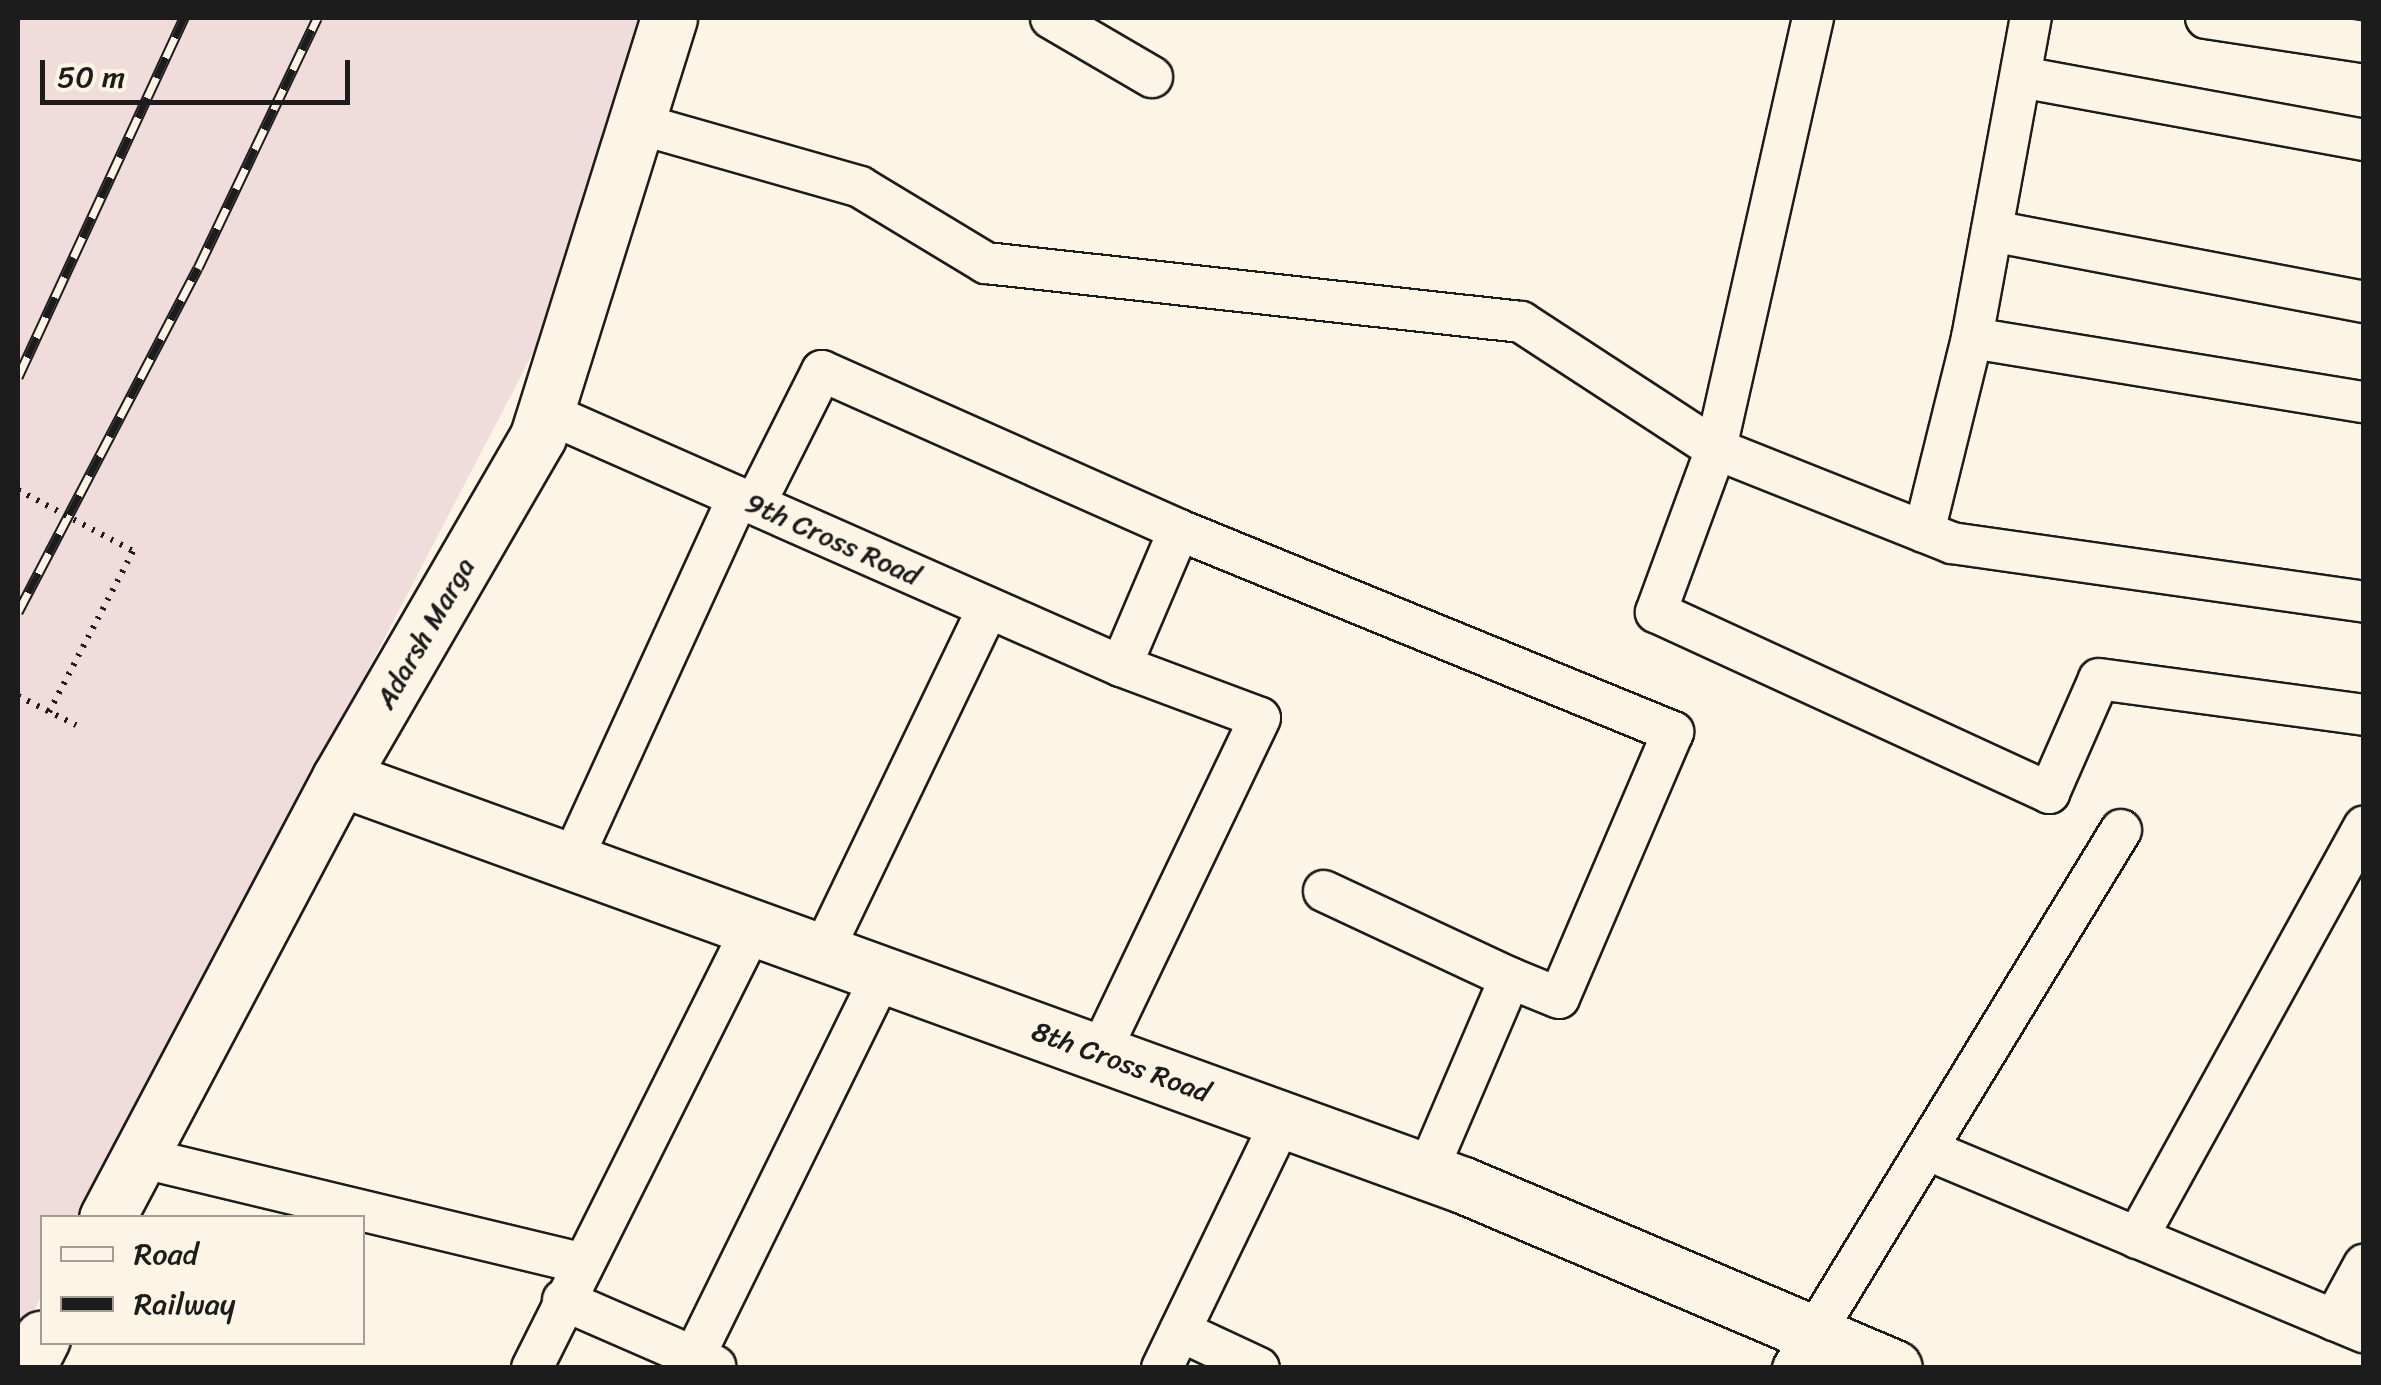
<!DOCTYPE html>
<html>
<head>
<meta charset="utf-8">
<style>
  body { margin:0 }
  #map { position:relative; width:2381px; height:1385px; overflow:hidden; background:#fcf5e5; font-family:Sriracha,sans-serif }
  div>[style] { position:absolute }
  .built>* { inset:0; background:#f0dcda }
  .path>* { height:6px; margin-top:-3px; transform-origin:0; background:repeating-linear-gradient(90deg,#1c1c1c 0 2.5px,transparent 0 10.5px) }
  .roads { filter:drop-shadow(2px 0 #1c1c1c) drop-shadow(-2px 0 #1c1c1c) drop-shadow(0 2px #1c1c1c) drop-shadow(0 -2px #1c1c1c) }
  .street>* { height:40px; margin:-20px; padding:0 20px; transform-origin:20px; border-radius:20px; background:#fcf5e5 }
  .secondary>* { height:55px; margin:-27.5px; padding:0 27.5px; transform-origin:27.5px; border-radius:27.5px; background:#fcf5e5 }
  .rail>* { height:11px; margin-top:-5.5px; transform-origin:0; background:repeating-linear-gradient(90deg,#fcf5e5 0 22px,#1c1c1c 0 44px); box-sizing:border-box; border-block:2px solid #1c1c1c }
  .path-bridge>* { height:6px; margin-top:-3px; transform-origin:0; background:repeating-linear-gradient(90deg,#1c1c1c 0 2.5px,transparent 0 10.5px) }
  span { translate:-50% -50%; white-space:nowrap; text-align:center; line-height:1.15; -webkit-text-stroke:9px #fcf5e5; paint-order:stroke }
  .street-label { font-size:28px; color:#1c1c1c }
  .frame { position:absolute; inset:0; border:20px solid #1c1c1c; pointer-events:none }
  .legend { position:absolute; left:40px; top:1215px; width:325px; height:130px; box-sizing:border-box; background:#fcf5e5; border:2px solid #a29e95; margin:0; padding:12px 18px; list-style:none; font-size:30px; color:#1c1c1c }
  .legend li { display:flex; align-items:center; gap:20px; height:50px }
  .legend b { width:50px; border:2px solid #a29e95 }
  .scale { position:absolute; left:40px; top:60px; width:310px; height:45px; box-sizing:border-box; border:5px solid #1c1c1c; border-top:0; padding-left:12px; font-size:30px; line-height:35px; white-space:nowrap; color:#1c1c1c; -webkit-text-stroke:8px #fcf5e5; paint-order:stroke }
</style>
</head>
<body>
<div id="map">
  <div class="built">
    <i style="clip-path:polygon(18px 18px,643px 18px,547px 326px,83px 1217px,42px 1218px,42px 1295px,18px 1343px)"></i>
  </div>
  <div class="path">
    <i style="left:18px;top:492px;width:1px;rotate:-90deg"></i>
    <i style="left:18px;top:696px;width:65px;rotate:26.6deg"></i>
    <i style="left:49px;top:712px;width:182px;rotate:-62.4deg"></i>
  </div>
  <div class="roads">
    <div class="street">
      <i style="left:1051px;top:18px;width:117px;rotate:30.3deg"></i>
      <i style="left:1813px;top:18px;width:442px;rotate:102.7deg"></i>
      <i style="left:1716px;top:449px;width:174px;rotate:110.2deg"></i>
      <i style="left:1656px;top:612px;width:433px;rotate:24.7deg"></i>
      <i style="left:2049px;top:793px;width:124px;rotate:-66.3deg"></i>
      <i style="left:2099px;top:679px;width:267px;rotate:7.7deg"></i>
      <i style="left:2206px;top:18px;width:160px;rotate:8.6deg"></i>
      <i style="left:2021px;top:77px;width:349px;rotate:10.4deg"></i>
      <i style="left:636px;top:123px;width:233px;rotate:15.9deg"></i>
      <i style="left:860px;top:187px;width:147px;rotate:31.1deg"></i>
      <i style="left:986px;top:263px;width:538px;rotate:6.29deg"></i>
      <i style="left:1521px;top:322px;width:233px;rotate:33.1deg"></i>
      <i style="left:1716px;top:449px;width:254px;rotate:21.7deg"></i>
      <i style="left:1952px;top:543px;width:416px;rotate:8.1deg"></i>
      <i style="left:1992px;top:231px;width:379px;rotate:10.8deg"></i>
      <i style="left:1972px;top:338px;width:325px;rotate:-79.6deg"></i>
      <i style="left:545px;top:412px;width:630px;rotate:23.8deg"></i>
      <i style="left:1121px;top:666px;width:148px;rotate:20.5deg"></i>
      <i style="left:1260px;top:718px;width:373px;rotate:115.6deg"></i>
      <i style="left:755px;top:504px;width:149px;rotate:-63.3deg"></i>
      <i style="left:822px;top:371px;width:391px;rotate:24deg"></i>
      <i style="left:1924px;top:532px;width:200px;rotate:-76.1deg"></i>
      <i style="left:1972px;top:338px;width:397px;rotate:9.3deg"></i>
      <i style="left:1121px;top:666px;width:148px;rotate:-66.9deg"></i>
      <i style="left:1179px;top:530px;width:534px;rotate:22.24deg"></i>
      <i style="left:1673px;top:732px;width:289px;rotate:113.2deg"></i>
      <i style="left:1559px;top:998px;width:53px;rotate:-157.8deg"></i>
      <i style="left:571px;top:862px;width:401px;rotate:-65.4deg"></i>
      <i style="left:1324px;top:891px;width:205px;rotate:25.1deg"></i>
      <i style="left:1510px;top:978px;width:211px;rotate:113.2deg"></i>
      <i style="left:822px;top:953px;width:383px;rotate:-64.3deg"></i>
      <i style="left:1928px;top:1150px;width:472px;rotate:22.7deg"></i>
      <i style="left:139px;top:1157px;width:456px;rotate:13.5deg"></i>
      <i style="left:2137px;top:1238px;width:470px;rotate:-61.1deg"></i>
      <i style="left:563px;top:1300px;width:166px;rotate:23.5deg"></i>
      <i style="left:2334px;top:1320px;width:63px;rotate:-61.4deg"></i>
      <i style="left:1180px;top:1331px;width:87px;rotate:25.1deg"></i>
      <i style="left:694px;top:1357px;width:426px;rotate:-63.8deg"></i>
      <i style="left:532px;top:1368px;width:492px;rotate:-63.4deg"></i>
      <i style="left:1162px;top:1368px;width:276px;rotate:-64.2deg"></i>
      <i style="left:1793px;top:1368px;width:630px;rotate:-58.63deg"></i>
    </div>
    <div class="secondary">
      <i style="left:340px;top:778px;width:1194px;rotate:19.92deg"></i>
      <i style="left:1463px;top:1185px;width:468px;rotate:23deg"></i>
      <i style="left:107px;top:1218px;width:498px;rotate:-62.1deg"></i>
      <i style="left:340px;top:778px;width:395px;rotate:-59.9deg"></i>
      <i style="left:538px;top:436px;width:438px;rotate:-72.6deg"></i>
      <i style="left:27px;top:1368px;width:33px;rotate:-63deg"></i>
    </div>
  </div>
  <div class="rail">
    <i style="left:18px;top:377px;width:396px;rotate:-65.2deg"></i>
    <i style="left:18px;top:612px;width:388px;rotate:-62.4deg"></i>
    <i style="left:198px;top:268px;width:277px;rotate:-64.5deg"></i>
  </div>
  <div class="path-bridge">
    <i style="left:18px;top:490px;width:130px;rotate:27.9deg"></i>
  </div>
  <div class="street-label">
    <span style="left:833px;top:539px;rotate:24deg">9th Cross Road</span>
    <span style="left:425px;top:633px;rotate:-60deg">Adarsh Marga</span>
    <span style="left:1121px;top:1062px;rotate:20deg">8th Cross Road</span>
  </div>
  <div class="frame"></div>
  <ul class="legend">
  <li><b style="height:12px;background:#fcf5e5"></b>Road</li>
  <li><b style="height:12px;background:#1c1c1c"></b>Railway</li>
  </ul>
  <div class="scale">50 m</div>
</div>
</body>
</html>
